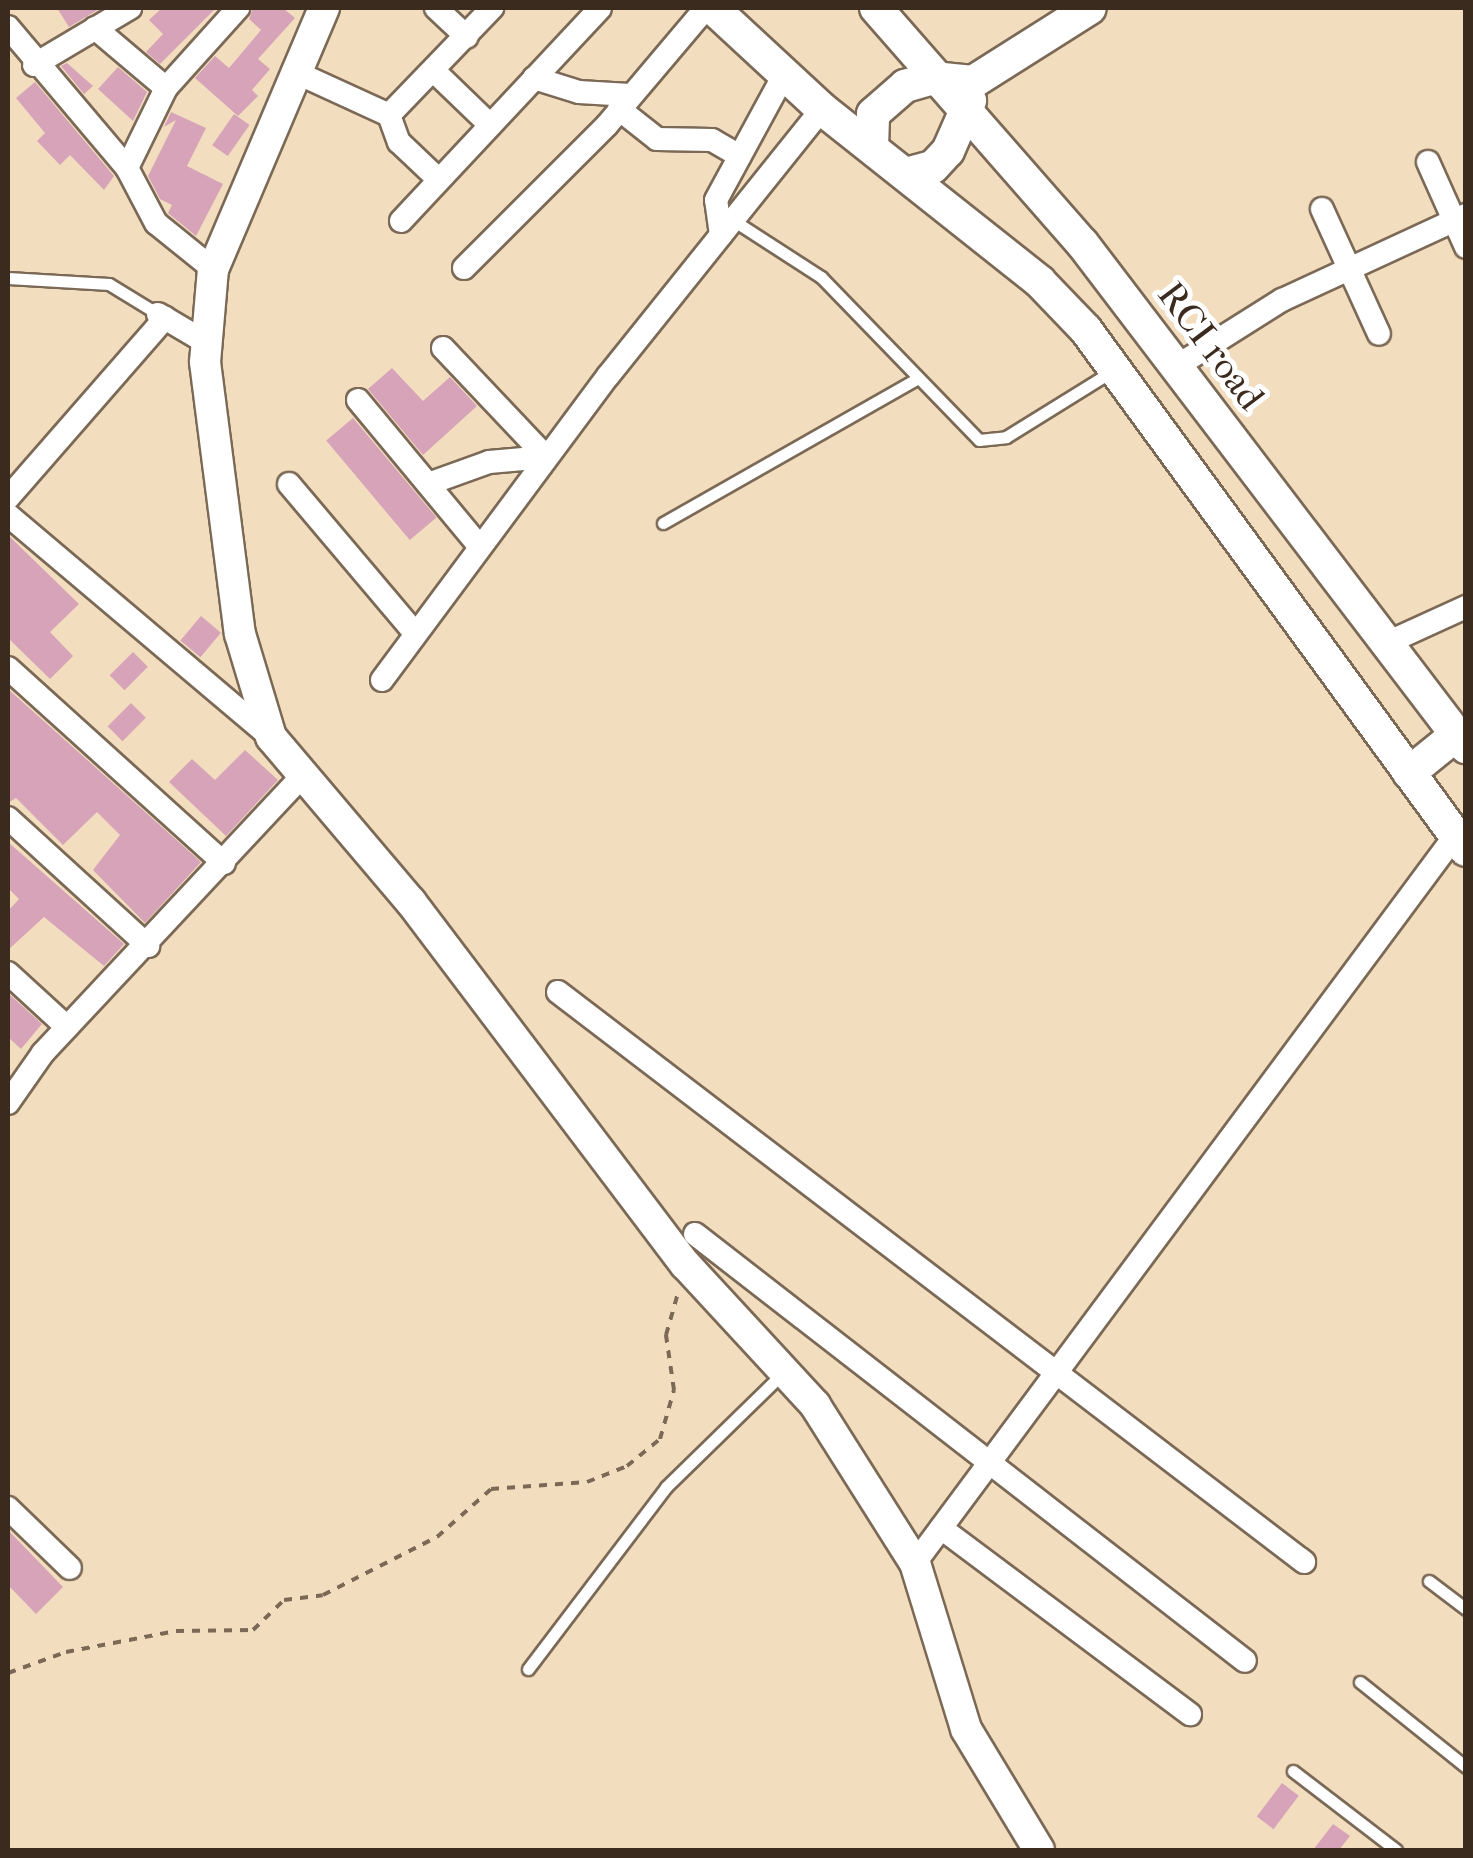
<!DOCTYPE html>
<html>
<head>
<meta charset="utf-8">
<style>
  body { margin:0 }
  #map { position:relative; width:1473px; height:1858px; overflow:hidden; background:#f2debf; font-family:"IM FELL French Canon",serif }
  div>[style] { position:absolute }
  .building>* { inset:0; background:#d7a3b8; transform-origin:0 0 }
  .path>* { height:4px; margin-top:-2px; transform-origin:0; background:repeating-linear-gradient(90deg,#7b6956 0 8px,transparent 0 16px) }
  .roads { filter:drop-shadow(2px 0 #7b6956) drop-shadow(-2px 0 #7b6956) drop-shadow(0 2px #7b6956) drop-shadow(0 -2px #7b6956) }
  .service>* { height:11px; margin:-5.5px; padding:0 5.5px; transform-origin:5.5px; border-radius:5.5px; background:#fff }
  .minor>* { height:22px; margin:-11px; padding:0 11px; transform-origin:11px; border-radius:11px; background:#fff }
  .tertiary>* { height:30px; margin:-15px; padding:0 15px; transform-origin:15px; border-radius:15px; background:#fff }
  .secondary>* { height:32px; margin:-16px; padding:0 16px; transform-origin:16px; border-radius:16px; background:#fff }
  span { translate:-50% -50%; white-space:nowrap; text-align:center; line-height:1.15; -webkit-text-stroke:10px #fff; paint-order:stroke }
  .street-label { font-size:38px; color:#3b2a1e }
  .frame { position:absolute; inset:0; border:10px solid #3b2a1e; pointer-events:none }
</style>
</head>
<body>
<div id="map">
  <div class="building">
    <i style="clip-path:polygon(57px 8px,101px 8px,69px 27px)"></i>
    <i style="clip-path:polygon(162px 8px,216px 8px,160px 64px,146px 52px,163px 34px,149px 20px)"></i>
    <i style="clip-path:polygon(253px 8px,283px 8px,295px 18px,258px 59px,270px 69px,252px 90px,258px 96px,238px 116px,195px 78px,215px 56px,229px 68px,261px 30px,249px 19px)"></i>
    <i style="clip-path:polygon(67px 63px,93px 86px,84px 94px,61px 66px)"></i>
    <i style="clip-path:polygon(118px 67px,147px 92px,133px 121px,98px 89px)"></i>
    <i style="clip-path:polygon(35px 82px,114px 176px,104px 190px,70px 155px,60px 165px,37px 141px,45px 133px,16px 98px)"></i>
    <i style="clip-path:polygon(171px 112px,206px 128px,187px 166px,223px 184px,196px 236px,168px 213px,172px 205px,160px 199px,148px 176px,176px 120px,164px 127px)"></i>
    <i style="left:234px;top:114px;width:19px;height:38px;rotate:35deg"></i>
    <i style="clip-path:polygon(392px 368px,423px 401px,450px 377px,477px 406px,423px 455px,368px 389px)"></i>
    <i style="left:353px;top:418px;width:130px;height:35px;rotate:50deg"></i>
    <i style="clip-path:polygon(8px 535px,79px 604px,50px 632px,73px 656px,50px 679px,8px 638px)"></i>
    <i style="left:201px;top:616px;width:26px;height:32px;rotate:40deg"></i>
    <i style="left:133px;top:652px;width:21px;height:33px;rotate:45deg"></i>
    <i style="clip-path:polygon(8px 689px,201px 862px,145px 923px,93px 870px,120px 835px,97px 812px,63px 845px,16px 798px,8px 803px)"></i>
    <i style="left:131px;top:703px;width:21px;height:33px;rotate:45deg"></i>
    <i style="clip-path:polygon(245px 750px,278px 780px,226px 836px,169px 782px,192px 759px,215px 780px)"></i>
    <i style="clip-path:polygon(8px 842px,124px 944px,104px 966px,44px 917px,8px 950px,8px 911px,19px 899px,8px 888px)"></i>
    <i style="clip-path:polygon(8px 993px,42px 1024px,21px 1049px,8px 1037px)"></i>
    <i style="clip-path:polygon(8px 1530px,63px 1587px,36px 1614px,8px 1585px)"></i>
    <i style="left:1282px;top:1783px;width:21px;height:42px;rotate:37deg"></i>
    <i style="clip-path:polygon(1333px 1824px,1350px 1836px,1339px 1850px,1313px 1850px)"></i>
  </div>
  <div class="path">
    <i style="left:8px;top:1673px;width:62px;rotate:-19.9deg"></i>
    <i style="left:66px;top:1652px;width:112px;rotate:-10.8deg"></i>
    <i style="left:176px;top:1631px;width:77px;rotate:-0.7deg"></i>
    <i style="left:253px;top:1630px;width:43px;rotate:-44.1deg"></i>
    <i style="left:284px;top:1600px;width:39px;rotate:-7deg"></i>
    <i style="left:323px;top:1595px;width:128px;rotate:-27deg"></i>
    <i style="left:437px;top:1537px;width:72px;rotate:-41.6deg"></i>
    <i style="left:491px;top:1489px;width:96px;rotate:-4.2deg"></i>
    <i style="left:587px;top:1482px;width:43px;rotate:-21.8deg"></i>
    <i style="left:627px;top:1466px;width:43px;rotate:-39.3deg"></i>
    <i style="left:660px;top:1439px;width:51px;rotate:-74.1deg"></i>
    <i style="left:674px;top:1390px;width:56px;rotate:-98.3deg"></i>
    <i style="left:666px;top:1335px;width:44px;rotate:-74.1deg"></i>
  </div>
  <div class="roads">
    <div class="service">
      <i style="left:733px;top:220px;width:105px;rotate:32.9deg"></i>
      <i style="left:821px;top:277px;width:227px;rotate:45.9deg"></i>
      <i style="left:979px;top:440px;width:27px;rotate:-6deg"></i>
      <i style="left:1006px;top:437px;width:123px;rotate:-31.8deg"></i>
      <i style="left:8px;top:278px;width:101px;rotate:3.4deg"></i>
      <i style="left:109px;top:284px;width:57px;rotate:31.5deg"></i>
      <i style="left:663px;top:523px;width:291px;rotate:-29.6deg"></i>
      <i style="left:1429px;top:1581px;width:46px;rotate:37.1deg"></i>
      <i style="left:528px;top:1669px;width:228px;rotate:-52.8deg"></i>
      <i style="left:666px;top:1487px;width:165px;rotate:-44.3deg"></i>
      <i style="left:1360px;top:1682px;width:136px;rotate:38.7deg"></i>
      <i style="left:1293px;top:1771px;width:130px;rotate:37.5deg"></i>
    </div>
    <div class="minor">
      <i style="left:436px;top:8px;width:42px;rotate:43.1deg"></i>
      <i style="left:8px;top:27px;width:185px;rotate:49.8deg"></i>
      <i style="left:95px;top:28px;width:93px;rotate:40.2deg"></i>
      <i style="left:34px;top:65px;width:112px;rotate:-30.7deg"></i>
      <i style="left:293px;top:71px;width:106px;rotate:24.6deg"></i>
      <i style="left:389px;top:115px;width:149px;rotate:-46.1deg"></i>
      <i style="left:434px;top:71px;width:78px;rotate:44deg"></i>
      <i style="left:534px;top:78px;width:47px;rotate:17.3deg"></i>
      <i style="left:579px;top:92px;width:51px;rotate:3.4deg"></i>
      <i style="left:619px;top:109px;width:48px;rotate:38.3deg"></i>
      <i style="left:657px;top:139px;width:55px;rotate:1deg"></i>
      <i style="left:712px;top:140px;width:32px;rotate:30deg"></i>
      <i style="left:389px;top:115px;width:29px;rotate:70deg"></i>
      <i style="left:399px;top:142px;width:55px;rotate:43.5deg"></i>
      <i style="left:1428px;top:162px;width:93px;rotate:65.9deg"></i>
      <i style="left:1322px;top:209px;width:137px;rotate:65.5deg"></i>
      <i style="left:401px;top:221px;width:291px;rotate:-46.9deg"></i>
      <i style="left:721px;top:235px;width:35px;rotate:-98deg"></i>
      <i style="left:716px;top:200px;width:142px;rotate:-61.5deg"></i>
      <i style="left:464px;top:268px;width:202px;rotate:-45deg"></i>
      <i style="left:607px;top:125px;width:153px;rotate:-49.8deg"></i>
      <i style="left:213px;top:269px;width:73px;rotate:-141.1deg"></i>
      <i style="left:156px;top:223px;width:62px;rotate:-117.8deg"></i>
      <i style="left:127px;top:168px;width:89px;rotate:-64deg"></i>
      <i style="left:166px;top:88px;width:108px;rotate:-48deg"></i>
      <i style="left:158px;top:314px;width:57px;rotate:30.6deg"></i>
      <i style="left:443px;top:348px;width:150px;rotate:46.6deg"></i>
      <i style="left:1177px;top:366px;width:124px;rotate:-32.2deg"></i>
      <i style="left:1282px;top:300px;width:203px;rotate:-24.8deg"></i>
      <i style="left:358px;top:400px;width:190px;rotate:50.3deg"></i>
      <i style="left:289px;top:484px;width:195px;rotate:49.8deg"></i>
      <i style="left:428px;top:484px;width:65px;rotate:-19.8deg"></i>
      <i style="left:489px;top:462px;width:57px;rotate:-5deg"></i>
      <i style="left:8px;top:498px;width:239px;rotate:-48.9deg"></i>
      <i style="left:8px;top:515px;width:344px;rotate:40.2deg"></i>
      <i style="left:1387px;top:643px;width:87px;rotate:-24.5deg"></i>
      <i style="left:8px;top:668px;width:291px;rotate:42.1deg"></i>
      <i style="left:382px;top:680px;width:379px;rotate:-53.4deg"></i>
      <i style="left:608px;top:376px;width:342px;rotate:-51.3deg"></i>
      <i style="left:8px;top:818px;width:190px;rotate:42.4deg"></i>
      <i style="left:8px;top:973px;width:80px;rotate:42.5deg"></i>
      <i style="left:558px;top:992px;width:939px;rotate:37.38deg"></i>
      <i style="left:8px;top:1103px;width:61px;rotate:-55deg"></i>
      <i style="left:43px;top:1053px;width:383px;rotate:-46.9deg"></i>
      <i style="left:695px;top:1234px;width:696px;rotate:37.82deg"></i>
      <i style="left:8px;top:1508px;width:86px;rotate:44.1deg"></i>
      <i style="left:941px;top:1528px;width:311px;rotate:36.8deg"></i>
      <i style="left:915px;top:1563px;width:906px;rotate:-53.4deg"></i>
    </div>
    <div class="tertiary">
      <i style="left:324px;top:8px;width:284px;rotate:113deg"></i>
      <i style="left:213px;top:269px;width:93px;rotate:94.9deg"></i>
      <i style="left:205px;top:362px;width:274px;rotate:82.7deg"></i>
      <i style="left:240px;top:634px;width:108px;rotate:73.2deg"></i>
      <i style="left:271px;top:737px;width:216px;rotate:49.7deg"></i>
      <i style="left:411px;top:902px;width:455px;rotate:52.9deg"></i>
      <i style="left:686px;top:1265px;width:190px;rotate:47.3deg"></i>
      <i style="left:815px;top:1405px;width:187px;rotate:57.7deg"></i>
      <i style="left:915px;top:1563px;width:174px;rotate:72.9deg"></i>
      <i style="left:966px;top:1729px;width:141px;rotate:58.9deg"></i>
    </div>
    <div class="secondary">
      <i style="left:713px;top:8px;width:149px;rotate:42.8deg"></i>
      <i style="left:822px;top:109px;width:278px;rotate:38.4deg"></i>
      <i style="left:1040px;top:282px;width:66px;rotate:46.2deg"></i>
      <i style="left:1086px;top:330px;width:644px;rotate:53.84deg"></i>
      <i style="left:876px;top:8px;width:313px;rotate:48.8deg"></i>
      <i style="left:1082px;top:243px;width:634px;rotate:52.7deg"></i>
      <i style="left:872px;top:147px;width:33px;rotate:-88deg"></i>
      <i style="left:873px;top:114px;width:43px;rotate:-41.2deg"></i>
      <i style="left:905px;top:86px;width:29px;rotate:-16deg"></i>
      <i style="left:933px;top:78px;width:40px;rotate:5.7deg"></i>
      <i style="left:973px;top:82px;width:138px;rotate:-32.3deg"></i>
      <i style="left:906px;top:174px;width:28px;rotate:-15deg"></i>
      <i style="left:933px;top:167px;width:22px;rotate:-47deg"></i>
      <i style="left:948px;top:151px;width:55px;rotate:-66.3deg"></i>
      <i style="left:1409px;top:773px;width:60px;rotate:-39deg"></i>
    </div>
  </div>
  <div class="street-label">
    <span style="left:1211px;top:346px;rotate:53deg">RCI road</span>
  </div>
  <div class="frame"></div>
</div>
</body>
</html>
